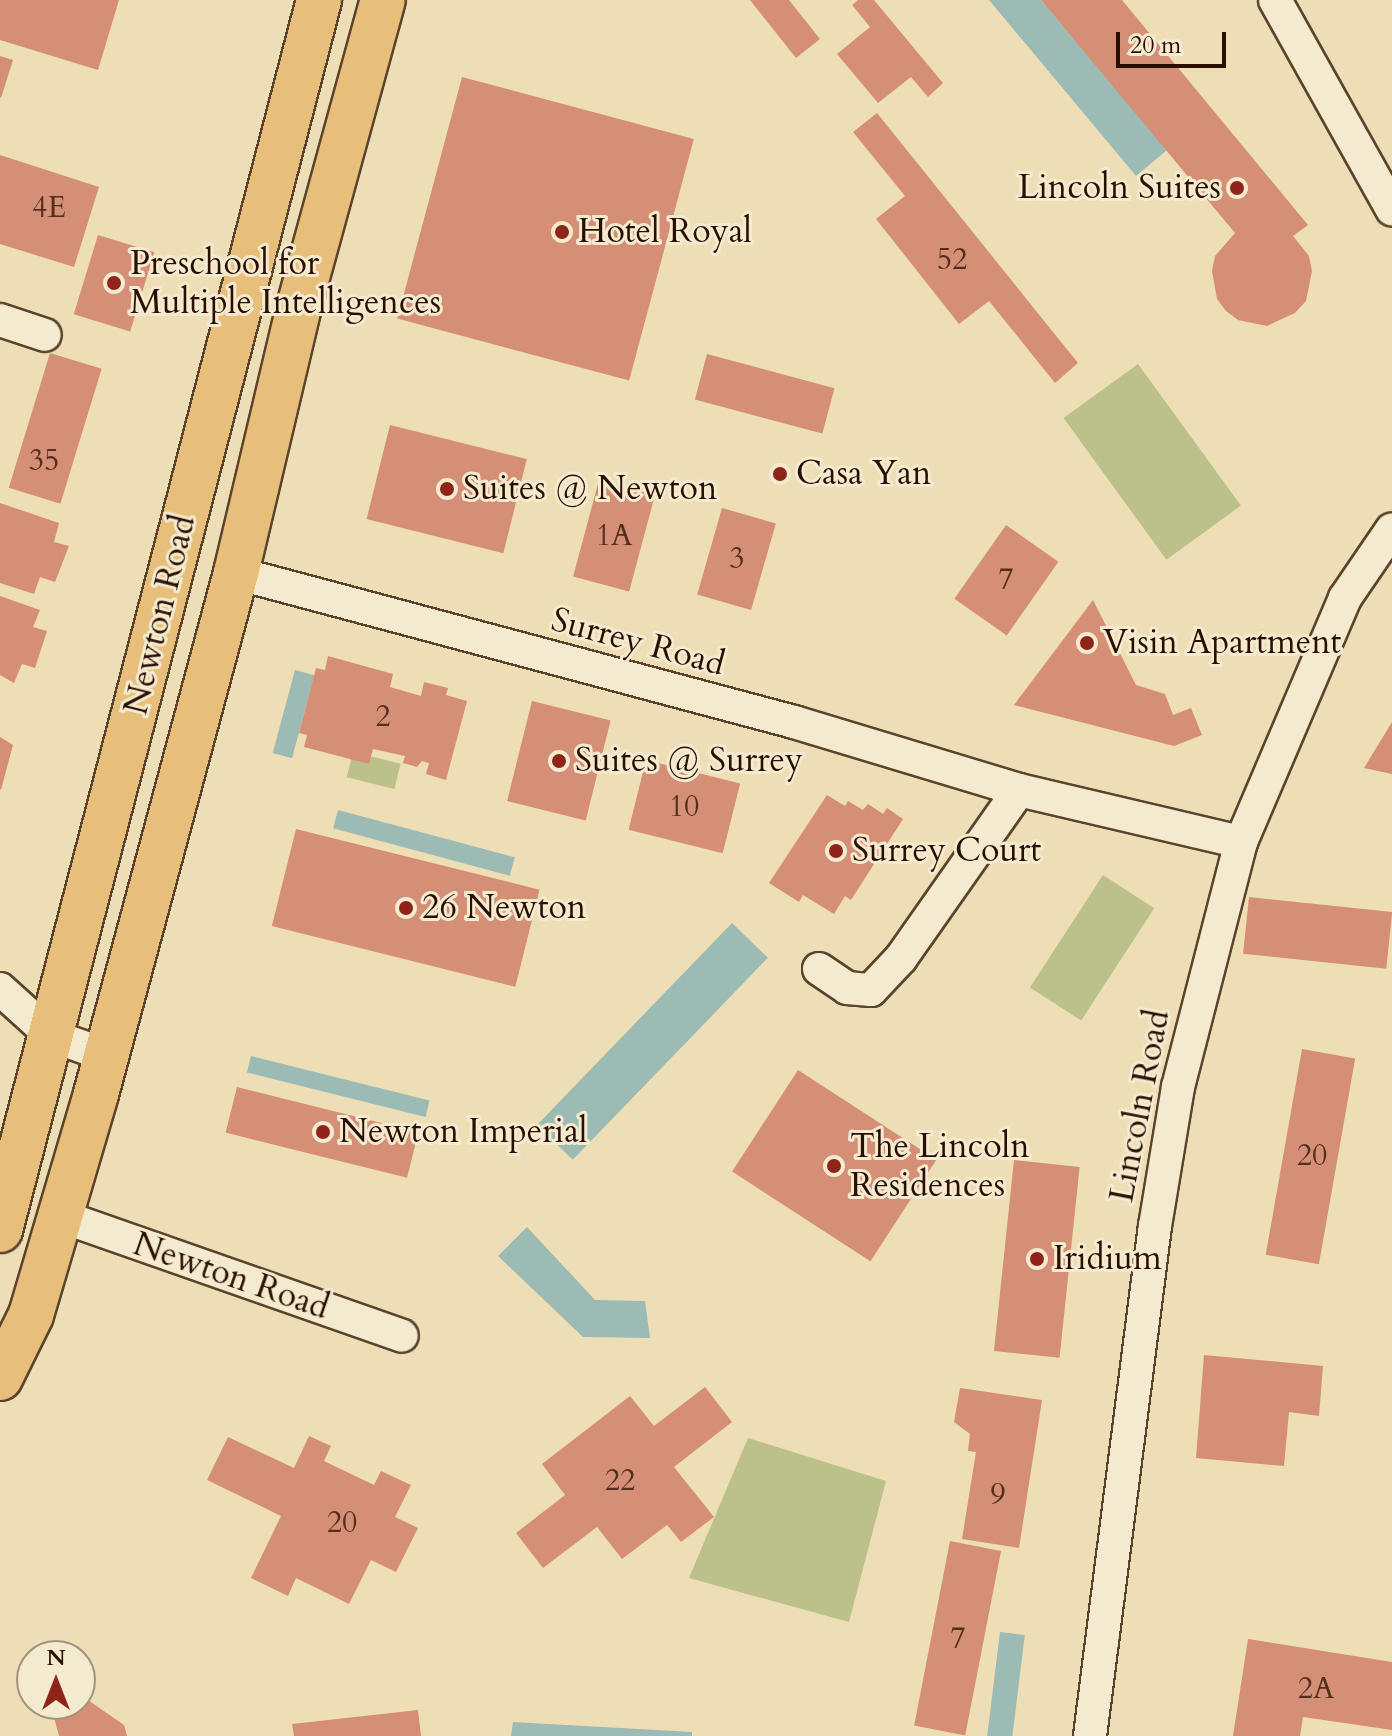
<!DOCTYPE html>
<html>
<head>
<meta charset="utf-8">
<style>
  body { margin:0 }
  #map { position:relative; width:1392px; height:1736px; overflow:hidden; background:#eedeb5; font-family:Cardo,serif }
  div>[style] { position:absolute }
  .green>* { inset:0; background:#bcc08b; transform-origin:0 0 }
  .water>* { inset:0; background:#9bbbb4; transform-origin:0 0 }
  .building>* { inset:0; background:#d58f76; transform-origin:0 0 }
  .roads { filter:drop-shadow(2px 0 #5b432d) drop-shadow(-2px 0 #5b432d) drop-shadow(0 2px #5b432d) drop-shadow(0 -2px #5b432d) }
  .minor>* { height:32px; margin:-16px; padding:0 16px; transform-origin:16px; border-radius:16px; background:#f4eacf }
  .primary>* { height:44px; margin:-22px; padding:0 22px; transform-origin:22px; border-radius:22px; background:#e7bf7a }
  .dots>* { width:22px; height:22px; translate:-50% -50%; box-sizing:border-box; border:4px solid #f4eacf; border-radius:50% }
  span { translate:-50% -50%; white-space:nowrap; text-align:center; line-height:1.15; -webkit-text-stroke:6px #f4eacf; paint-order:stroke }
  .number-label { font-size:30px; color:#552f1e }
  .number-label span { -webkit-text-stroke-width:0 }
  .poi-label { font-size:34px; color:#2a0f00 }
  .right { translate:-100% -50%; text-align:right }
  .left { translate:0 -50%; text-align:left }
  .street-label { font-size:34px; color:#2a0f00 }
  .north { position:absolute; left:16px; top:1640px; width:80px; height:80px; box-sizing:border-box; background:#f4eacf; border:2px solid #a3927c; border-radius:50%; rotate:0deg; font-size:22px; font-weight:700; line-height:32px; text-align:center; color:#2a0f00 }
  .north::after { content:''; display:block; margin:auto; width:28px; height:36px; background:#8f2418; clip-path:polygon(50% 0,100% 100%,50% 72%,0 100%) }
  .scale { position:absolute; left:1116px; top:32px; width:110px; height:36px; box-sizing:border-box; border:4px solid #2a0f00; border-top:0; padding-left:10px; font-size:24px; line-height:28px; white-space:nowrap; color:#2a0f00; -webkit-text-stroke:6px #f4eacf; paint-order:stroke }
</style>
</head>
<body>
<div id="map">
  <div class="green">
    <i style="left:1138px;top:364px;width:175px;height:92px;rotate:54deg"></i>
    <i style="left:353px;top:752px;width:49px;height:26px;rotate:14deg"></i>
    <i style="left:1103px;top:875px;width:61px;height:134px;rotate:33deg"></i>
    <i style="clip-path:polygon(748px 1438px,886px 1481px,849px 1622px,689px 1578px)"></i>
  </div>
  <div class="water">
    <i style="clip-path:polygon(989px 0,1041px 0,1167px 150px,1136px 176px)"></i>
    <i style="left:295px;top:670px;width:20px;height:86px;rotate:15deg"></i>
    <i style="left:338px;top:810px;width:183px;height:19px;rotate:15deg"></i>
    <i style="left:732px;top:923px;width:50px;height:281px;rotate:44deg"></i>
    <i style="left:251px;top:1056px;width:184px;height:17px;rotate:14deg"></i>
    <i style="clip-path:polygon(527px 1227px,595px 1300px,645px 1301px,650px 1338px,583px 1337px,498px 1256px)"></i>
    <i style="left:1000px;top:1632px;width:25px;height:105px;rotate:7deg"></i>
    <i style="clip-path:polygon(513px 1722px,692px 1732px,692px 1736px,511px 1736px)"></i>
  </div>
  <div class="building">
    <i style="clip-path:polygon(0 0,119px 0,98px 70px,0 40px)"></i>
    <i style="clip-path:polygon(750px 0,789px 0,820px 39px,796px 58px)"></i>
    <i style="clip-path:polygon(858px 0,874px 0,943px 83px,928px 97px,911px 77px,878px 103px,837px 54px,870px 27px,852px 5px)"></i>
    <i style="clip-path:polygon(1041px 0,1122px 0,1308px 225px,1293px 236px,1309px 256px,1312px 271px,1306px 301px,1295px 313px,1267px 326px,1238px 320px,1226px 311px,1217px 299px,1212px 271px,1215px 256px,1235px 233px)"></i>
    <i style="clip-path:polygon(0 56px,13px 60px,1px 98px,0 97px)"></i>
    <i style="left:462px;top:77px;width:240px;height:250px;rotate:15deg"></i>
    <i style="clip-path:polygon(877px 113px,1078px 363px,1055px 383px,989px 301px,959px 324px,876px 219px,905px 196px,853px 132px)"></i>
    <i style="clip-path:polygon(0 155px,99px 187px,74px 267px,0 244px)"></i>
    <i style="left:98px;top:235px;width:59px;height:83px;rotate:17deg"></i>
    <i style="left:50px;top:353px;width:54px;height:141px;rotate:17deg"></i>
    <i style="left:707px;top:354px;width:132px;height:47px;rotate:15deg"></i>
    <i style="left:390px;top:425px;width:141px;height:97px;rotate:14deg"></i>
    <i style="left:599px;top:480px;width:58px;height:100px;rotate:15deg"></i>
    <i style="clip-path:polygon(0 503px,59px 523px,54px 542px,69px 546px,55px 582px,40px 577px,34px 594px,0 583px)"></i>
    <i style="left:722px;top:508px;width:56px;height:90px;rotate:16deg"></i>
    <i style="left:1006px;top:525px;width:64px;height:90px;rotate:35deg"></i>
    <i style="clip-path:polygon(0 596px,40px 610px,33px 627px,47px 631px,35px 668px,22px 664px,14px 683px,0 675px)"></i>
    <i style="clip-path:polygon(1093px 600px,1136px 685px,1165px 694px,1173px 715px,1191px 708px,1202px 735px,1174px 746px,1014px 705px)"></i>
    <i style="clip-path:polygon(328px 656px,393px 674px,390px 687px,421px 696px,424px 682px,448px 688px,446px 695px,467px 701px,446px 780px,426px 774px,429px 763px,422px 761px,417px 767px,403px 763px,405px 756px,373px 749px,369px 764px,304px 747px,307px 735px,299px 733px,316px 668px,325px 670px)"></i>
    <i style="left:532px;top:701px;width:81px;height:103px;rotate:14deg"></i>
    <i style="clip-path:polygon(1392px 722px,1392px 774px,1364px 768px)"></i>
    <i style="clip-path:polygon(0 737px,13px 745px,1px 790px,0 789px)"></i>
    <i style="left:646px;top:760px;width:97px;height:72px;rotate:14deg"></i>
    <i style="clip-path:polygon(827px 795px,845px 806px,848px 801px,863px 810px,868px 804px,883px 814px,887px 808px,903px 819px,851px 900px,845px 896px,834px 914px,803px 895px,799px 902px,769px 883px)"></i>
    <i style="left:296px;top:829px;width:251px;height:100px;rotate:14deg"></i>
    <i style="left:1249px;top:897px;width:144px;height:57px;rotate:6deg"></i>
    <i style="left:1302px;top:1049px;width:54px;height:209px;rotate:10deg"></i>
    <i style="left:798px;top:1070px;width:165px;height:121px;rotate:33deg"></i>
    <i style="left:237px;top:1087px;width:187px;height:47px;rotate:14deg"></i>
    <i style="left:1014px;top:1160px;width:66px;height:192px;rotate:6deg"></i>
    <i style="clip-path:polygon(1204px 1355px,1323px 1366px,1319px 1416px,1289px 1412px,1284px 1466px,1196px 1458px)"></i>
    <i style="clip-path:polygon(705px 1387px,732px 1422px,674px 1467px,714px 1517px,681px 1542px,667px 1525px,622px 1559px,597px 1527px,543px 1568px,516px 1533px,565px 1495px,542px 1464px,630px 1396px,654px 1426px)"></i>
    <i style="clip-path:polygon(960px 1388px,1042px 1400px,1019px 1548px,962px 1539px,976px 1452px,968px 1451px,970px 1434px,954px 1422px)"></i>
    <i style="clip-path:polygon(309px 1436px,331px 1446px,324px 1461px,374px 1485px,381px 1471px,411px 1485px,395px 1517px,418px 1528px,396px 1572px,371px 1560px,349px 1604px,296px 1578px,288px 1596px,251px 1578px,281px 1516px,207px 1480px,228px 1437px,294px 1468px)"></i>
    <i style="left:950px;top:1541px;width:52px;height:188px;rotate:11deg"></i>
    <i style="clip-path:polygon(1248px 1639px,1392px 1662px,1392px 1730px,1303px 1717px,1300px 1736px,1233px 1736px)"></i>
    <i style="clip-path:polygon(85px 1698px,124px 1725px,127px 1736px,59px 1736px,51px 1706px,80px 1704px,80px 1699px)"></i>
    <i style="clip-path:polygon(418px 1710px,421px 1736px,294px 1736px,292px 1724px)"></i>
  </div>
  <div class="roads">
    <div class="minor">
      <i style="left:1275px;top:0;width:240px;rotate:60.8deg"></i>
      <i style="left:0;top:320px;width:47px;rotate:18.4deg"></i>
      <i style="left:236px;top:573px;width:578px;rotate:14.95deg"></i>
      <i style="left:794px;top:722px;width:235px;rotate:16.8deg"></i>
      <i style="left:1019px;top:790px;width:228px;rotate:13.2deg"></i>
      <i style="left:819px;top:969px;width:34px;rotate:34deg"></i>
      <i style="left:847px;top:988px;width:24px;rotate:5deg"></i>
      <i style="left:871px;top:990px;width:44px;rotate:-46.8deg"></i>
      <i style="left:901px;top:958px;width:205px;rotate:-54.9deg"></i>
      <i style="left:0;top:989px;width:70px;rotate:42.1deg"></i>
      <i style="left:52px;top:1036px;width:57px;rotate:19.4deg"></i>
      <i style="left:60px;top:1216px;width:362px;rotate:19.3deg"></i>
      <i style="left:1090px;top:1736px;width:514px;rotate:-82.74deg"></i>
      <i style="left:1155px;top:1226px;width:141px;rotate:-80.6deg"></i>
      <i style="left:1178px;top:1087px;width:253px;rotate:-75.6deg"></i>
      <i style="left:1241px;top:842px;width:265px;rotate:-66.9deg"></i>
      <i style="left:1345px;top:598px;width:83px;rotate:-55.7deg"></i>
    </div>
    <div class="primary">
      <i style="left:0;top:1230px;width:1271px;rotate:-75.46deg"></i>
      <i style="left:0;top:1378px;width:70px;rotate:-63.8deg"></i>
      <i style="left:31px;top:1315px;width:230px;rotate:-73.6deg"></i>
      <i style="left:96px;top:1094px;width:539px;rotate:-74.96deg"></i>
      <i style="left:236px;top:573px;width:270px;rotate:-76.7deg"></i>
      <i style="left:298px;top:310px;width:321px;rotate:-74.7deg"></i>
    </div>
  </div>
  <div class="dots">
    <i style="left:1237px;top:188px;background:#8f2418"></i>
    <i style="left:562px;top:232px;background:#8f2418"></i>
    <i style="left:114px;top:283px;background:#8f2418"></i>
    <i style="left:780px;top:474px;background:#8f2418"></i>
    <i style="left:447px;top:489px;background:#8f2418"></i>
    <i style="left:1087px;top:643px;background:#8f2418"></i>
    <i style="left:559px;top:761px;background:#8f2418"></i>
    <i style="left:836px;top:851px;background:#8f2418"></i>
    <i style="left:406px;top:908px;background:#8f2418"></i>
    <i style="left:323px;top:1132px;background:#8f2418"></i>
    <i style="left:834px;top:1166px;background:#8f2418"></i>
    <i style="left:1037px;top:1259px;background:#8f2418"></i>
  </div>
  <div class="number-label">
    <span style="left:49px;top:208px">4E</span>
    <span style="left:952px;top:260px">52</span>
    <span style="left:44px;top:461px">35</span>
    <span style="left:614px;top:536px">1A</span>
    <span style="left:737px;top:559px">3</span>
    <span style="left:1006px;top:580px">7</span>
    <span style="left:383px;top:717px">2</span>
    <span style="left:684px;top:807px">10</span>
    <span style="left:1312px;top:1156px">20</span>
    <span style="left:620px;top:1481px">22</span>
    <span style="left:998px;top:1495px">9</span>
    <span style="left:342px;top:1523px">20</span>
    <span style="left:958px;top:1639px">7</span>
    <span style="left:1316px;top:1689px">2A</span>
  </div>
  <div class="poi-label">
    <span class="right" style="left:1221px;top:188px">Lincoln Suites</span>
    <span class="left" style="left:578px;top:232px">Hotel Royal</span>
    <span class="left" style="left:130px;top:283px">Preschool for<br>Multiple Intelligences</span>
    <span class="left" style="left:796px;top:474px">Casa Yan</span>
    <span class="left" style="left:463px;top:489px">Suites @ Newton</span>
    <span class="left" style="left:1103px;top:643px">Visin Apartment</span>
    <span class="left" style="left:575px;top:761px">Suites @ Surrey</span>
    <span class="left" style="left:852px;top:851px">Surrey Court</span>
    <span class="left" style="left:422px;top:908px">26 Newton</span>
    <span class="left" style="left:339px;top:1132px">Newton Imperial</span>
    <span class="left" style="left:850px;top:1166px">The Lincoln<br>Residences</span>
    <span class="left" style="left:1053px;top:1259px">Iridium</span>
  </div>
  <div class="street-label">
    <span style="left:160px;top:615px;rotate:-76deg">Newton Road</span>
    <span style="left:638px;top:642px;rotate:15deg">Surrey Road</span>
    <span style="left:1140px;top:1106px;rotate:-79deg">Lincoln Road</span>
    <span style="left:231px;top:1276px;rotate:19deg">Newton Road</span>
  </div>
  <div class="north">N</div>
  <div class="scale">20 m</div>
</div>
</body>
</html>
